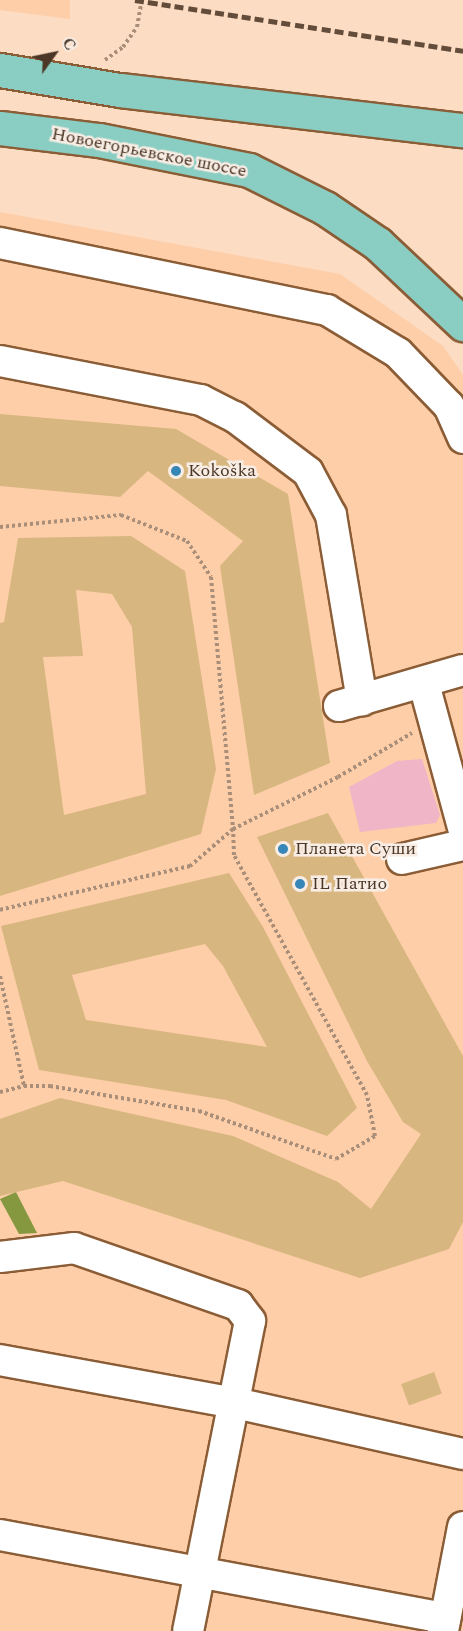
<!DOCTYPE html>
<html>
<head>
<meta charset="utf-8">
<style>
  body { margin:0 }
  #map { position:relative; width:463px; height:1631px; overflow:hidden; background:#fcdcc3; font-family:Spectral,serif }
  div>[style] { position:absolute }
  .built>* { inset:0; background:#fecea9 }
  .green>* { inset:0; background:#f0b5c6 }
  .water>* { inset:0; background:#85983f }
  .building>* { inset:0; background:#d8b67f; transform-origin:0 0 }
  .path>* { height:4px; margin-top:-2px; transform-origin:0; background:repeating-linear-gradient(90deg,#a98e79 0 3px,transparent 0 6px) }
  .roads { filter:drop-shadow(2px 0 #8b5d36) drop-shadow(-2px 0 #8b5d36) drop-shadow(0 2px #8b5d36) drop-shadow(0 -2px #8b5d36) }
  .minor>* { height:30px; margin:-15px; padding:0 15px; transform-origin:15px; border-radius:15px; background:#fff }
  .major>* { height:33px; margin:-16.5px; padding:0 16.5px; transform-origin:16.5px; border-radius:16.5px; background:#8acdc2 }
  .rail>* { height:4.5px; margin-top:-2.25px; transform-origin:0; background:repeating-linear-gradient(90deg,#634c3a 0 9px,transparent 0 13.5px) }
  .dots>* { width:16px; height:16px; translate:-50% -50%; box-sizing:border-box; border:3px solid #f8ede5; border-radius:50% }
  span { translate:-50% -50%; white-space:nowrap; text-align:center; line-height:1.15; -webkit-text-stroke:5px #f8ede5; paint-order:stroke }
  .street-label { font-size:18px; color:#4c3726 }
  .poi-label { font-size:18px; color:#4c3726 }
  .left { translate:0 -50%; text-align:left }
  .north { position:absolute; left:24px; top:24px; width:60px; height:60px; -webkit-text-stroke:4px #f8ede5; paint-order:stroke; rotate:57deg; font-size:16px; font-weight:700; line-height:24px; text-align:center; color:#4c3726 }
  .north::after { content:''; display:block; margin:auto; width:21px; height:27px; background:#4c3726; clip-path:polygon(50% 0,100% 100%,50% 72%,0 100%) }
</style>
</head>
<body>
<div id="map">
  <div class="built">
    <i style="clip-path:polygon(0 0,70px 0,70px 19px,0 10px)"></i>
    <i style="clip-path:polygon(0 212px,340px 274px,443px 346px,463px 375px,463px 1631px,0 1631px)"></i>
  </div>
  <div class="green">
    <i style="clip-path:polygon(422px 759px,440px 815px,436px 823px,360px 832px,349px 787px,397px 761px)"></i>
  </div>
  <div class="water">
    <i style="clip-path:polygon(16px 1192px,37px 1233px,19px 1234px,0 1199px)"></i>
  </div>
  <div class="building">
    <i style="clip-path:polygon(0 414px,176px 429px,288px 494px,330px 763px,254px 795px,220px 566px,243px 541px,148px 471px,120px 497px,0 486px)"></i>
    <i style="clip-path:polygon(evenodd,131px 536px,185px 571px,216px 769px,201px 834px,0 896px,0 623px,4px 622px,18px 538px,131px 536px,76px 590px,112px 594px,132px 627px,146px 794px,64px 815px,43px 657px,83px 656px,76px 590px)"></i>
    <i style="clip-path:polygon(328px 813px,463px 1056px,463px 1222px,449px 1249px,360px 1278px,63px 1181px,0 1196px,0 1119px,60px 1098px,233px 1136px,338px 1182px,371px 1209px,421px 1134px,403px 1122px,367px 1061px,257px 837px)"></i>
    <i style="clip-path:polygon(evenodd,229px 873px,263px 927px,357px 1108px,327px 1136px,226px 1100px,39px 1070px,1px 926px,229px 873px,205px 944px,223px 966px,267px 1047px,86px 1020px,72px 975px,205px 944px)"></i>
    <i style="left:434px;top:1372px;width:23px;height:35px;rotate:70deg"></i>
  </div>
  <div class="path">
    <i style="left:105px;top:60px;width:22px;rotate:-36deg"></i>
    <i style="left:123px;top:47px;width:24px;rotate:-55deg"></i>
    <i style="left:137px;top:27px;width:27px;rotate:-80deg"></i>
    <i style="left:0;top:527px;width:122px;rotate:-5.7deg"></i>
    <i style="left:121px;top:515px;width:71px;rotate:21.5deg"></i>
    <i style="left:187px;top:541px;width:43px;rotate:56.3deg"></i>
    <i style="left:211px;top:577px;width:253px;rotate:85deg"></i>
    <i style="left:233px;top:829px;width:57px;rotate:139.3deg"></i>
    <i style="left:190px;top:866px;width:195px;rotate:167deg"></i>
    <i style="left:0;top:976px;width:113px;rotate:77.7deg"></i>
    <i style="left:0;top:1092px;width:25px;rotate:-14deg"></i>
    <i style="left:24px;top:1086px;width:26px"></i>
    <i style="left:50px;top:1086px;width:151px;rotate:9.5deg"></i>
    <i style="left:199px;top:1111px;width:145px;rotate:19.3deg"></i>
    <i style="left:336px;top:1159px;width:45px;rotate:-30.5deg"></i>
    <i style="left:375px;top:1136px;width:42px;rotate:-101deg"></i>
    <i style="left:367px;top:1095px;width:274px;rotate:-119deg"></i>
    <i style="left:234px;top:855px;width:26px;rotate:-92deg"></i>
    <i style="left:233px;top:829px;width:117px;rotate:-26.3deg"></i>
    <i style="left:338px;top:777px;width:86px;rotate:-30.7deg"></i>
  </div>
  <div class="roads">
    <div class="minor">
      <i style="left:0;top:243px;width:334px;rotate:11.6deg"></i>
      <i style="left:327px;top:310px;width:83px;rotate:31.2deg"></i>
      <i style="left:398px;top:353px;width:74px;rotate:46.1deg"></i>
      <i style="left:449px;top:406px;width:35px;rotate:66deg"></i>
      <i style="left:0;top:361px;width:205px;rotate:11deg"></i>
      <i style="left:201px;top:400px;width:38px;rotate:27deg"></i>
      <i style="left:235px;top:417px;width:91px;rotate:37deg"></i>
      <i style="left:308px;top:472px;width:49px;rotate:61.9deg"></i>
      <i style="left:331px;top:515px;width:188px;rotate:80.5deg"></i>
      <i style="left:424px;top:684px;width:149px;rotate:74.8deg"></i>
      <i style="left:339px;top:706px;width:129px;rotate:-16.2deg"></i>
      <i style="left:402px;top:859px;width:63px;rotate:-12.9deg"></i>
      <i style="left:0;top:1257px;width:75px;rotate:-6.9deg"></i>
      <i style="left:74px;top:1248px;width:174px;rotate:19.2deg"></i>
      <i style="left:238px;top:1305px;width:20px;rotate:53deg"></i>
      <i style="left:250px;top:1321px;width:316px;rotate:101.3deg"></i>
      <i style="left:0;top:1360px;width:239px;rotate:10.4deg"></i>
      <i style="left:235px;top:1403px;width:234px;rotate:12.6deg"></i>
      <i style="left:0;top:1535px;width:453px;rotate:10.6deg"></i>
      <i style="left:443px;top:1631px;width:106px;rotate:-79.1deg"></i>
    </div>
    <div class="major">
      <i style="left:0;top:70px;width:122px;rotate:9.5deg"></i>
      <i style="left:120px;top:90px;width:345px;rotate:6.7deg"></i>
      <i style="left:0;top:128px;width:100px;rotate:6.9deg"></i>
      <i style="left:99px;top:140px;width:153px;rotate:11.3deg"></i>
      <i style="left:249px;top:170px;width:85px;rotate:26.6deg"></i>
      <i style="left:325px;top:208px;width:64px;rotate:34.2deg"></i>
      <i style="left:378px;top:244px;width:117px;rotate:43.3deg"></i>
    </div>
  </div>
  <div class="rail">
    <i style="left:135px;top:0;width:332px;rotate:8.8deg"></i>
  </div>
  <div class="dots">
    <i style="left:176px;top:471px;background:#3686b7"></i>
    <i style="left:283px;top:849px;background:#3686b7"></i>
    <i style="left:300px;top:884px;background:#3686b7"></i>
  </div>
  <div class="street-label">
    <span style="left:149px;top:153px;rotate:11deg">Новоегорьевское шоссе</span>
  </div>
  <div class="poi-label">
    <span class="left" style="left:188px;top:471px">Kokoška</span>
    <span class="left" style="left:295px;top:849px">Планета Суши</span>
    <span class="left" style="left:312px;top:884px">IL Патио</span>
  </div>
  <div class="north">С</div>
</div>
</body>
</html>
